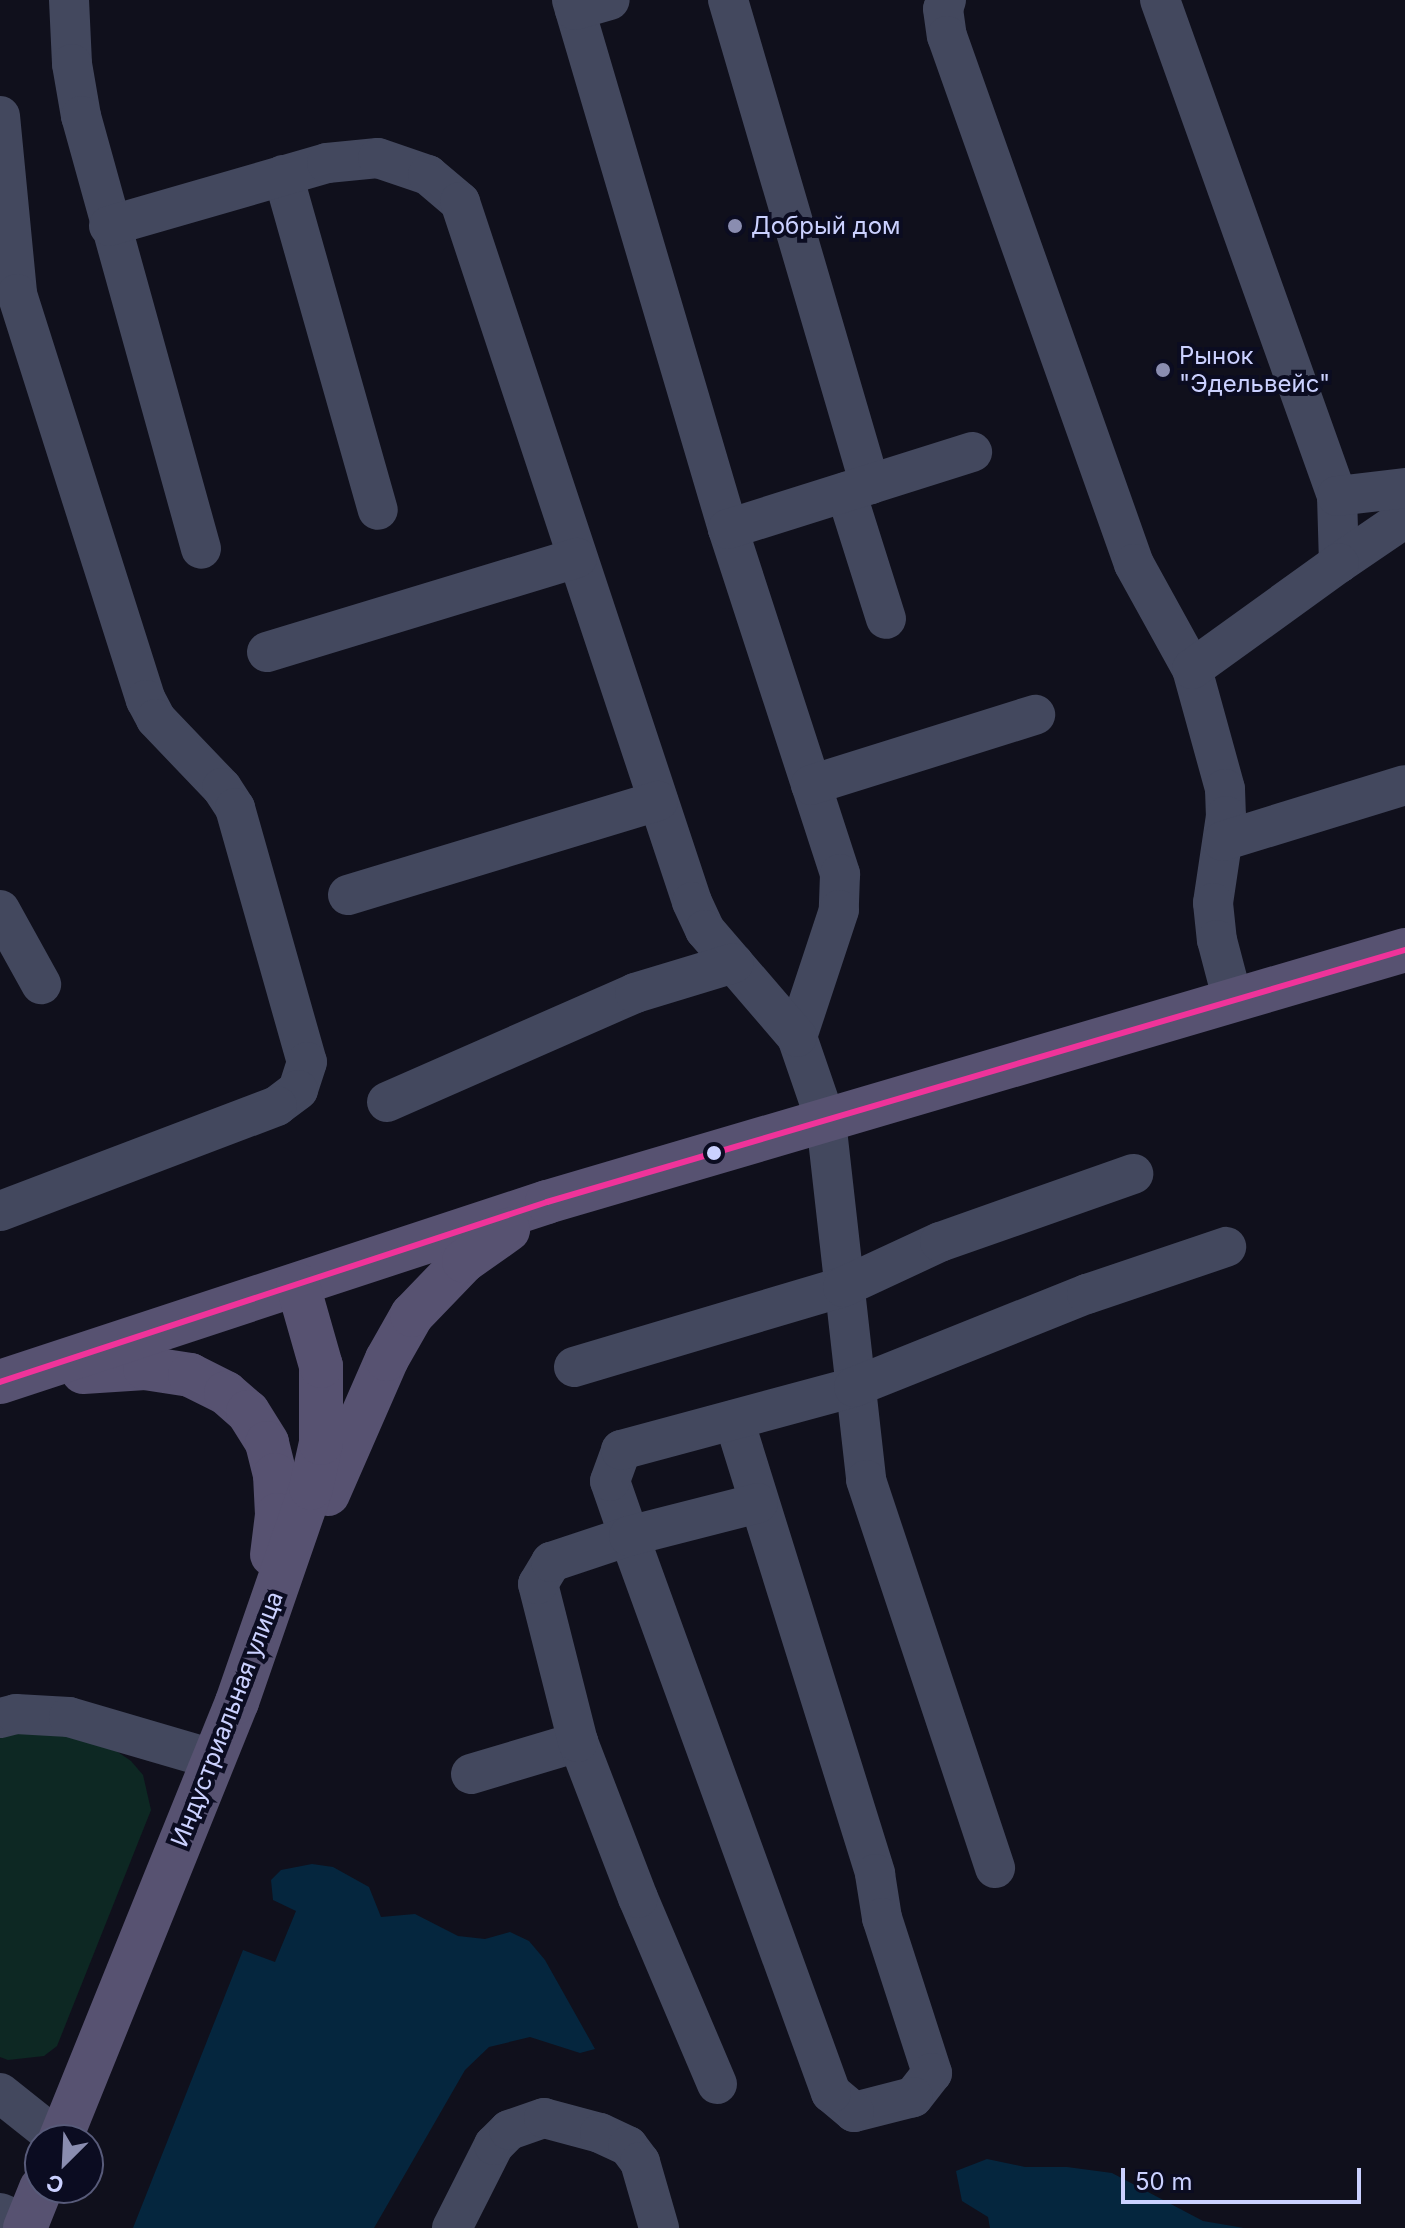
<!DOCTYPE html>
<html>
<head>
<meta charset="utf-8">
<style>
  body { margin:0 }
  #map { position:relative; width:1405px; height:2228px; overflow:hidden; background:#10101c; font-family:Inter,sans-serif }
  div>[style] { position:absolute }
  .green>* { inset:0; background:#0d2823 }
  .water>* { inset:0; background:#05263e }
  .minor>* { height:40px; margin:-20px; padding:0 20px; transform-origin:20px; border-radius:20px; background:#43485e }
  .major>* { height:44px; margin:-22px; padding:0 22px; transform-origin:22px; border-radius:22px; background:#575271 }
  .bus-1>* { height:6px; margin:-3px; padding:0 3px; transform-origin:3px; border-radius:3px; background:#ef339a }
  .dots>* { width:22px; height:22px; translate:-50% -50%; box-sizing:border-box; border:4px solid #0b0c21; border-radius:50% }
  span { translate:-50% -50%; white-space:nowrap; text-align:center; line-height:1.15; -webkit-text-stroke:8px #0b0c21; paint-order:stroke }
  .poi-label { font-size:24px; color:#cbd1ff }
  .left { translate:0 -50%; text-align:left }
  .street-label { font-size:24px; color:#cbd1ff }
  .north { position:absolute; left:24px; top:2124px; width:80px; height:80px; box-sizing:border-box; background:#0b0c21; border:2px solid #585b7a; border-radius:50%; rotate:204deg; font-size:22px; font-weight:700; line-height:32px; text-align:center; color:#cbd1ff }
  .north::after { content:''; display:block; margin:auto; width:28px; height:36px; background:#8a8db0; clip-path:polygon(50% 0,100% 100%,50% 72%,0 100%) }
  .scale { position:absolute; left:1121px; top:2168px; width:240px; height:36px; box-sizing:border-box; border:4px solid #cbd1ff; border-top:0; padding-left:10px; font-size:24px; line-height:28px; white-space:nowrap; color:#cbd1ff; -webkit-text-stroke:6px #0b0c21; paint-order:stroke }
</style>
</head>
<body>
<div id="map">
  <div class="green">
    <i style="clip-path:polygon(40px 1728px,109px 1746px,131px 1761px,143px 1775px,151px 1810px,57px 2046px,44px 2056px,8px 2060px,0 2057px,0 1736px)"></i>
  </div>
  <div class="water">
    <i style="clip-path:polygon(312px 1864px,333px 1867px,369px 1887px,381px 1917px,415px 1914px,458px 1936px,485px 1939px,510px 1932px,529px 1941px,545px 1960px,595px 2049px,580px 2053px,530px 2037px,489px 2047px,465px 2070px,374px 2228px,133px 2228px,243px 1950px,275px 1962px,296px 1911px,273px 1900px,271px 1880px,281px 1870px)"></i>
    <i style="clip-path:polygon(987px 2159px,1025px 2167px,1067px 2167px,1112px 2173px,1203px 2221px,1244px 2228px,990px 2228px,988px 2217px,962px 2201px,956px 2171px)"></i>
  </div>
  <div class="minor">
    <i style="left:69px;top:0;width:64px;rotate:87.3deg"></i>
    <i style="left:72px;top:64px;width:53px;rotate:80.2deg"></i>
    <i style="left:81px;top:116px;width:449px;rotate:74.5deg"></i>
    <i style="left:572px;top:0;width:552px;rotate:73.57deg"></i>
    <i style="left:728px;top:529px;width:363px;rotate:72deg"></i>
    <i style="left:840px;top:874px;width:36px;rotate:92deg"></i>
    <i style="left:839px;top:910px;width:134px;rotate:108.3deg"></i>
    <i style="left:797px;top:1037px;width:89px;rotate:71deg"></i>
    <i style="left:826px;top:1121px;width:361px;rotate:83.6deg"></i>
    <i style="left:866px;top:1480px;width:409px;rotate:71.6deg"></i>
    <i style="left:728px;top:0;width:505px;rotate:73.68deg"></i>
    <i style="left:946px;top:0;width:9px;rotate:108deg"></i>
    <i style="left:943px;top:9px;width:27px;rotate:82deg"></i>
    <i style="left:947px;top:36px;width:560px;rotate:70.5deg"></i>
    <i style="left:1134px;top:564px;width:120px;rotate:61.1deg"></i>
    <i style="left:1192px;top:669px;width:124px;rotate:74.6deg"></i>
    <i style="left:1225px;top:789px;width:27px;rotate:88deg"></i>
    <i style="left:1226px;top:816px;width:88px;rotate:98.5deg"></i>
    <i style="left:1213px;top:903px;width:37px;rotate:84deg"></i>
    <i style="left:1217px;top:940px;width:63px;rotate:75.3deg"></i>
    <i style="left:1160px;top:0;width:527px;rotate:70.36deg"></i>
    <i style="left:1337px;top:496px;width:67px;rotate:88.3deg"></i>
    <i style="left:1339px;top:563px;width:80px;rotate:-34.3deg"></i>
    <i style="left:575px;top:10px;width:36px;rotate:-16deg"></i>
    <i style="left:0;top:116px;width:179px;rotate:84.5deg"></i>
    <i style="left:17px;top:294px;width:426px;rotate:72.4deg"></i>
    <i style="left:146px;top:700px;width:21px;rotate:62deg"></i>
    <i style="left:156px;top:719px;width:95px;rotate:46.3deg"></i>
    <i style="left:222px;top:788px;width:24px;rotate:57deg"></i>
    <i style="left:235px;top:808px;width:264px;rotate:74.2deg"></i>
    <i style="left:307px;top:1062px;width:29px;rotate:108deg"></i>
    <i style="left:298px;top:1090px;width:26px;rotate:143deg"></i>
    <i style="left:277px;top:1106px;width:296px;rotate:159.2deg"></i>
    <i style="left:283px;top:175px;width:348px;rotate:74.2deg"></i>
    <i style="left:109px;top:226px;width:227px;rotate:-16.1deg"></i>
    <i style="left:327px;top:163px;width:51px;rotate:-5.6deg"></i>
    <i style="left:378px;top:158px;width:53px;rotate:18.8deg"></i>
    <i style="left:428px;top:175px;width:42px;rotate:40.2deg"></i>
    <i style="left:460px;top:202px;width:737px;rotate:71.66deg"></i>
    <i style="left:692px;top:902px;width:31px;rotate:65deg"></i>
    <i style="left:705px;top:930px;width:141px;rotate:49.3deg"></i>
    <i style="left:846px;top:492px;width:133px;rotate:72.5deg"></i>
    <i style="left:1337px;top:496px;width:68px;rotate:-6.7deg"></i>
    <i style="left:728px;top:529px;width:256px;rotate:-17.5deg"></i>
    <i style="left:267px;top:652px;width:324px;rotate:-16.9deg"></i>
    <i style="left:1192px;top:669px;width:181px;rotate:-35.8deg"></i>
    <i style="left:811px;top:785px;width:235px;rotate:-17.4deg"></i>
    <i style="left:1223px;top:841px;width:190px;rotate:-17.1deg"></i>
    <i style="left:348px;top:895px;width:324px;rotate:-16.9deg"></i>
    <i style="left:0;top:910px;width:85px;rotate:61deg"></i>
    <i style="left:387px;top:1102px;width:271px;rotate:-23.7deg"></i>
    <i style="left:635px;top:993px;width:103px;rotate:-16.9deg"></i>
    <i style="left:574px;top:1367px;width:281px;rotate:-16.6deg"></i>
    <i style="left:843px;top:1287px;width:107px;rotate:-24.9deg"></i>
    <i style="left:940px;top:1242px;width:205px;rotate:-19.4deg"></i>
    <i style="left:734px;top:1420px;width:475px;rotate:72.7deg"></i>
    <i style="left:875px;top:1874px;width:45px;rotate:81deg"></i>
    <i style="left:882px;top:1918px;width:163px;rotate:72.1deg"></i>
    <i style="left:932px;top:2073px;width:31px;rotate:128deg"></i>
    <i style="left:913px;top:2097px;width:61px;rotate:165.7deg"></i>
    <i style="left:854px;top:2112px;width:30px;rotate:-140deg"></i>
    <i style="left:831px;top:2093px;width:592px;rotate:-109.93deg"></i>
    <i style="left:629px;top:1536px;width:58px;rotate:-109.1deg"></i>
    <i style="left:610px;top:1481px;width:33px;rotate:-70deg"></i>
    <i style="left:621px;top:1450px;width:241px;rotate:-15.1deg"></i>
    <i style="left:854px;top:1387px;width:251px;rotate:-21.8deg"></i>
    <i style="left:1087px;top:1294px;width:147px;rotate:-18.7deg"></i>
    <i style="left:0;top:1718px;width:16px;rotate:-14deg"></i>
    <i style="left:16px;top:1714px;width:53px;rotate:3.2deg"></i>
    <i style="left:69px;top:1717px;width:150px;rotate:16.3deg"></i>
    <i style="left:471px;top:1774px;width:112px;rotate:-16.7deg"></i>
    <i style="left:717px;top:2084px;width:202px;rotate:-113deg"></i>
    <i style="left:638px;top:1898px;width:167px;rotate:-111deg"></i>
    <i style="left:578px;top:1742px;width:163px;rotate:-104.2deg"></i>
    <i style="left:538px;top:1584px;width:26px;rotate:-59deg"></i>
    <i style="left:551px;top:1562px;width:82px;rotate:-18.4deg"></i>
    <i style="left:629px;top:1536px;width:133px;rotate:-14.3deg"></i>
    <i style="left:0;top:2093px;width:75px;rotate:38.5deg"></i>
    <i style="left:0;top:2213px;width:28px;rotate:23deg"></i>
    <i style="left:452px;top:2228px;width:93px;rotate:-63.2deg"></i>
    <i style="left:494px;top:2145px;width:21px;rotate:-45deg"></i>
    <i style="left:509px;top:2130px;width:37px;rotate:-19deg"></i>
    <i style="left:544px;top:2118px;width:58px;rotate:15deg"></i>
    <i style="left:600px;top:2133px;width:31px;rotate:25deg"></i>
    <i style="left:628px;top:2146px;width:20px;rotate:53deg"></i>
    <i style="left:640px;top:2162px;width:69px;rotate:73.9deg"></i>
  </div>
  <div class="major">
    <i style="left:83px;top:1372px;width:62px;rotate:-3.7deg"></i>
    <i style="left:145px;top:1368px;width:46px;rotate:8.8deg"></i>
    <i style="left:190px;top:1375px;width:40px;rotate:26.6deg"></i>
    <i style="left:226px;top:1393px;width:29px;rotate:41deg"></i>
    <i style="left:248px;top:1412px;width:36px;rotate:58deg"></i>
    <i style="left:267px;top:1443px;width:33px;rotate:76deg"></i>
    <i style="left:275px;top:1475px;width:40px;rotate:87.1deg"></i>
    <i style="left:277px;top:1515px;width:40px;rotate:97.1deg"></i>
    <i style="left:0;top:1382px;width:576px;rotate:-18.21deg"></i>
    <i style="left:547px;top:1202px;width:894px;rotate:-16.37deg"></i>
    <i style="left:328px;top:1494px;width:147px;rotate:-66.4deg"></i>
    <i style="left:387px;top:1359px;width:51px;rotate:-60.4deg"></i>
    <i style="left:412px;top:1315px;width:75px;rotate:-46.1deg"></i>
    <i style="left:464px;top:1261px;width:54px;rotate:-35.2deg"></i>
    <i style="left:60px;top:2140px;width:472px;rotate:-68deg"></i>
    <i style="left:237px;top:1702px;width:226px;rotate:-70.9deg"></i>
    <i style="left:311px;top:1488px;width:46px;rotate:-77.5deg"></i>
    <i style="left:321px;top:1443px;width:77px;rotate:-90deg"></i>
    <i style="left:321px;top:1366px;width:84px;rotate:-105.9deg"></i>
    <i style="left:25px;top:2228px;width:43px;rotate:-68.2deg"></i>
  </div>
  <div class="bus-1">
    <i style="left:0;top:1382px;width:576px;rotate:-18.21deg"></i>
    <i style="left:547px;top:1202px;width:894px;rotate:-16.37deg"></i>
  </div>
  <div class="dots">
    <i style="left:735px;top:226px;background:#8a8db0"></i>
    <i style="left:1163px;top:370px;background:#8a8db0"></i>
    <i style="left:714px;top:1153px;background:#cbd1ff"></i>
  </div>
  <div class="poi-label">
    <span class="left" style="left:751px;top:226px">Добрый дом</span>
    <span class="left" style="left:1179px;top:370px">Рынок<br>"Эдельвейс"</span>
  </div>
  <div class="street-label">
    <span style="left:227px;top:1719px;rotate:-69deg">Индустриальная улица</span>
  </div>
  <div class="north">С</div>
  <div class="scale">50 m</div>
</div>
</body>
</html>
